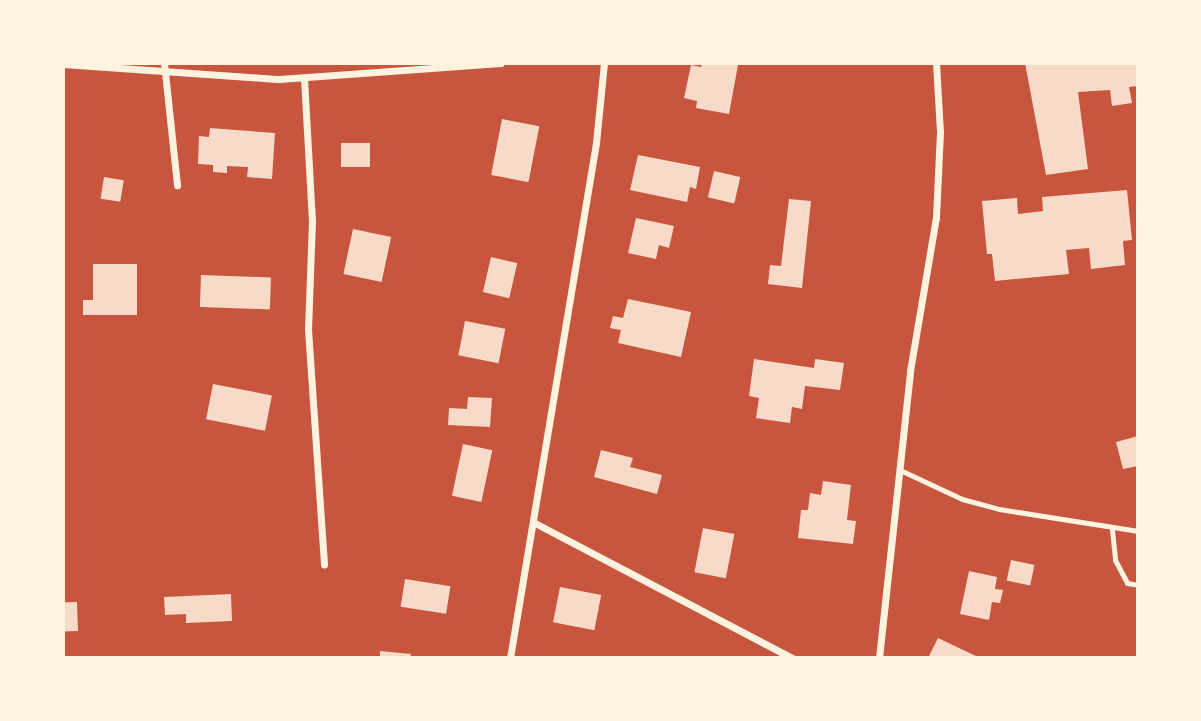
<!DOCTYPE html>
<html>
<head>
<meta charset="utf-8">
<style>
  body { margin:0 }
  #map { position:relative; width:1201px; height:721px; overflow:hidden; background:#c8553d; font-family:Ubuntu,sans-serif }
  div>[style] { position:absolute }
  .building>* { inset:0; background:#f7dbc8; transform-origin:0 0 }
  .service>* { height:5px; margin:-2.5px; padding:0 2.5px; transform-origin:2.5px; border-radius:2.5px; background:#fff3e0 }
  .minor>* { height:7px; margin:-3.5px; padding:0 3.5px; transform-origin:3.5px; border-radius:3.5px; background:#fff3e0 }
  span { translate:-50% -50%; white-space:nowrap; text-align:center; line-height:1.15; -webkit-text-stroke:5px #fff3e0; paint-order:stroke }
  .frame { position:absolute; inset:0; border:65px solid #fff3e0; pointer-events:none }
</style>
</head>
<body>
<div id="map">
  <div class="building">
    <i style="clip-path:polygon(702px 63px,738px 65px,729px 114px,696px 108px,697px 101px,684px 98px,691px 65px,701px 67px)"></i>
    <i style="clip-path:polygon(1025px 63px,1137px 63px,1137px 86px,1129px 87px,1132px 103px,1112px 106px,1110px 90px,1078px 92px,1088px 169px,1046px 175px)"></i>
    <i style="left:502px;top:119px;width:38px;height:57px;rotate:11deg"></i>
    <i style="clip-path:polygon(210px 128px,275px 133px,272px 179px,247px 177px,248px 167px,227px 166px,227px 173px,213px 172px,213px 165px,198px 164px,199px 136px,209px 137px)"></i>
    <i style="left:341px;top:143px;width:29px;height:24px"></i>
    <i style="clip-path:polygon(638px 155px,700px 167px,696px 189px,690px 187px,687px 202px,630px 190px)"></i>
    <i style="left:714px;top:171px;width:27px;height:27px;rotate:13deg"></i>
    <i style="left:104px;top:177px;width:20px;height:22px;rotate:9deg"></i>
    <i style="clip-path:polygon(1127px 190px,1132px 240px,1123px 241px,1125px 265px,1091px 269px,1089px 248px,1066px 250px,1069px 274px,995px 281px,992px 254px,987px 254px,982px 201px,1017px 198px,1018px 214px,1043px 211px,1042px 197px)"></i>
    <i style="clip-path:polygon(789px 199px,811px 201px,802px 288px,768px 284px,770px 265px,781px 266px)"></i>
    <i style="clip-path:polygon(636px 218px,674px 226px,669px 248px,659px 245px,656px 259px,628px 253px)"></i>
    <i style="left:353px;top:229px;width:39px;height:46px;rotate:12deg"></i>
    <i style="left:491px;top:257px;width:27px;height:36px;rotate:13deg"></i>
    <i style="clip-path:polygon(93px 264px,137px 264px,137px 315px,83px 315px,83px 300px,93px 300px)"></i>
    <i style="left:201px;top:275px;width:70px;height:32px;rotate:2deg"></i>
    <i style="clip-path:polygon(628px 299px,691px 312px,681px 357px,618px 343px,621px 330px,610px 328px,613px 316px,623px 318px)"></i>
    <i style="left:465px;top:321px;width:41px;height:35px;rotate:11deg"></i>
    <i style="clip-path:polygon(754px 359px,814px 368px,815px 359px,844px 363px,840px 390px,805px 386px,802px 409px,792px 407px,790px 423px,756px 418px,759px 398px,749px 396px)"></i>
    <i style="left:213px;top:384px;width:60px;height:36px;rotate:11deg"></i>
    <i style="clip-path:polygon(468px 397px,492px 398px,490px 427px,448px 425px,449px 408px,467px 409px)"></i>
    <i style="clip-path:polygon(1138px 436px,1138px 466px,1123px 469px,1116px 442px)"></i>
    <i style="left:463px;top:444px;width:30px;height:53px;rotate:12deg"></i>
    <i style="clip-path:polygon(601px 450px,633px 458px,630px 467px,662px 475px,657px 494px,594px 477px)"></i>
    <i style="clip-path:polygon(823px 481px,851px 485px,847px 520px,856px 521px,853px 544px,798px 538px,801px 510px,808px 510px,810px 493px,821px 495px)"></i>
    <i style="left:703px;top:528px;width:32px;height:45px;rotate:11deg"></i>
    <i style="left:1011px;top:560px;width:24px;height:21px;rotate:12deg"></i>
    <i style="clip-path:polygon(969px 571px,997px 577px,995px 589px,1003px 590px,1000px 603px,992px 602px,989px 620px,960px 614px)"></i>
    <i style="left:405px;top:579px;width:46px;height:28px;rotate:9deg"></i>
    <i style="left:560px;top:587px;width:42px;height:36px;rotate:11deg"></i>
    <i style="clip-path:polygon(231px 594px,232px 621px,186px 623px,186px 614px,165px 615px,164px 597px)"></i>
    <i style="left:77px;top:602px;width:29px;height:14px;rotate:88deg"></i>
    <i style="clip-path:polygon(938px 638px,980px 658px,928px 658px)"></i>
    <i style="clip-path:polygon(380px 651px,411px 654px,410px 658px,380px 658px)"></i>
  </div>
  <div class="service">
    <i style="left:900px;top:470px;width:68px;rotate:25.1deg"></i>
    <i style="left:962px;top:499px;width:38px;rotate:15deg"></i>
    <i style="left:999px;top:509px;width:141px;rotate:9deg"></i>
    <i style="left:1112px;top:530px;width:30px;rotate:84deg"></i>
    <i style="left:1115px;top:560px;width:26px;rotate:62deg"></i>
    <i style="left:1127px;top:583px;width:11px;rotate:10deg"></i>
  </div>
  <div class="minor">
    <i style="left:164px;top:63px;width:123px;rotate:83.9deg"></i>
    <i style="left:63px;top:64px;width:217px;rotate:4deg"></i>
    <i style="left:279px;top:79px;width:222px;rotate:-4.1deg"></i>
    <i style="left:304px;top:78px;width:143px;rotate:86.8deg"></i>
    <i style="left:312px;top:221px;width:108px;rotate:92.1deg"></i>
    <i style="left:308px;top:329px;width:236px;rotate:86.1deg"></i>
    <i style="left:533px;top:522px;width:293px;rotate:27.7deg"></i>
    <i style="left:510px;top:658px;width:522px;rotate:-80.52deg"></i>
    <i style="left:596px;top:143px;width:80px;rotate:-84.3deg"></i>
    <i style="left:879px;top:658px;width:289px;rotate:-83.8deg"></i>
    <i style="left:910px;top:371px;width:156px;rotate:-80.4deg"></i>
    <i style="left:936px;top:217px;width:85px;rotate:-87.3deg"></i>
    <i style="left:940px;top:132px;width:69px;rotate:-93.3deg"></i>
  </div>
  <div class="frame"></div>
</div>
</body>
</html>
